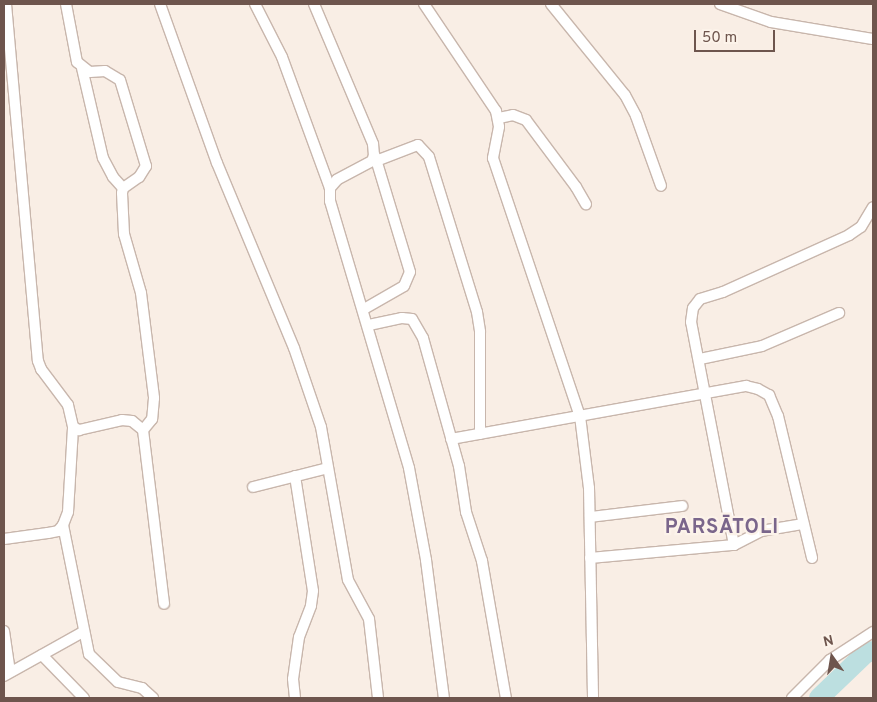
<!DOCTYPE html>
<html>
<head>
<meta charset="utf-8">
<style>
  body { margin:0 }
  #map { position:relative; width:877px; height:702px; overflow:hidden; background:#f9eee5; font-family:Overpass,sans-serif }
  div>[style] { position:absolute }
  .river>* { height:20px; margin:-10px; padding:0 10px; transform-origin:10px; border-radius:10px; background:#bcdfe0 }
  .roads { filter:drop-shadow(1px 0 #c8b6ac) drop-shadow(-1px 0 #c8b6ac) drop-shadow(0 1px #c8b6ac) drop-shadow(0 -1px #c8b6ac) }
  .minor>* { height:10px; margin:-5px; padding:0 5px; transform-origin:5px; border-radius:5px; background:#fff }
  span { translate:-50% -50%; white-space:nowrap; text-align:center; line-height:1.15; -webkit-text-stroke:4.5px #fcf3ea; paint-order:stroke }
  .district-label { font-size:20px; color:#7a668b; font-weight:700; letter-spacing:1px }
  .frame { position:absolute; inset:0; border:5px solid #6e554d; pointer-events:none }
  .north { position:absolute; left:807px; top:632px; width:50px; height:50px; -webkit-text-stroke:4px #fcf3ea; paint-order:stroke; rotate:347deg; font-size:14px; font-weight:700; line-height:20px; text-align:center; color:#6e554d }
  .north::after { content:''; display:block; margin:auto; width:18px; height:22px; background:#6e554d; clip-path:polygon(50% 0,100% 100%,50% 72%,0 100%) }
  .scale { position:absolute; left:694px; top:30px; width:81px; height:22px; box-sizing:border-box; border:2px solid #6e554d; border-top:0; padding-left:6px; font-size:15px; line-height:18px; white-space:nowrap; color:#6e554d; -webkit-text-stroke:4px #fcf3ea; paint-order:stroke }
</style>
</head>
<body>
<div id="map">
  <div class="river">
    <i style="left:819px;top:698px;width:65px;rotate:-43.8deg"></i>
    <i style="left:866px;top:653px;width:7px;rotate:-16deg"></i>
  </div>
  <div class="roads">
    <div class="minor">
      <i style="left:6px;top:4px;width:358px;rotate:84.9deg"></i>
      <i style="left:38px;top:361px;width:9px;rotate:69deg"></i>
      <i style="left:41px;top:369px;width:45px;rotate:53.1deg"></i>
      <i style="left:68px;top:405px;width:23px;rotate:77deg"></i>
      <i style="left:73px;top:427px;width:7px;rotate:27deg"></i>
      <i style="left:79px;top:430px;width:44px;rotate:-13.1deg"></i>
      <i style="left:122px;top:420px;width:10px;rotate:6deg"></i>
      <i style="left:132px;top:421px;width:14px;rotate:39deg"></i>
      <i style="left:143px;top:430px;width:175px;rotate:83.1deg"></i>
      <i style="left:66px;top:4px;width:59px;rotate:79.3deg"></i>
      <i style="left:77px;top:62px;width:16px;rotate:38deg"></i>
      <i style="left:90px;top:72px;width:15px;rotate:-4deg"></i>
      <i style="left:105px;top:71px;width:17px;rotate:31deg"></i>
      <i style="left:120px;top:80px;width:90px;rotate:73.2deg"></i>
      <i style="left:146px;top:166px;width:13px;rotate:122deg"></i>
      <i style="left:139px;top:177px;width:19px;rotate:145deg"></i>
      <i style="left:123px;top:188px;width:5px;rotate:101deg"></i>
      <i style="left:122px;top:193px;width:41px;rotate:87.2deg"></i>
      <i style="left:124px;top:234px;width:61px;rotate:73.9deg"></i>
      <i style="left:141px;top:293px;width:106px;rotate:82.9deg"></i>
      <i style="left:154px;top:398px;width:21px;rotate:95deg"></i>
      <i style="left:152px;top:419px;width:14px;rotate:129deg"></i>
      <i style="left:160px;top:4px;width:169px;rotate:70.3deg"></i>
      <i style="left:217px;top:163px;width:200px;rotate:67.4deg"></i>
      <i style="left:294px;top:348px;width:83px;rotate:71.1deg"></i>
      <i style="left:321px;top:427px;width:155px;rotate:80deg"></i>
      <i style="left:348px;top:580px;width:44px;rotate:61.7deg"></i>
      <i style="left:369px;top:619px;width:80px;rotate:83.5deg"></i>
      <i style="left:255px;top:4px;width:59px;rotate:63deg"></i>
      <i style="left:282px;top:57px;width:140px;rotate:69.9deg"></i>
      <i style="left:314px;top:4px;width:152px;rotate:67.1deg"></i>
      <i style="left:373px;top:144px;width:11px;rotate:85deg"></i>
      <i style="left:374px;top:155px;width:6px;rotate:108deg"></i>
      <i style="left:372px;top:161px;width:40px;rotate:152deg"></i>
      <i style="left:337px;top:180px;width:11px;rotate:131deg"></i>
      <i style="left:330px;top:188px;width:13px;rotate:90deg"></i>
      <i style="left:330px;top:201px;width:278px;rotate:73.5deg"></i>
      <i style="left:409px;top:468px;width:94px;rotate:79.5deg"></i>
      <i style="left:426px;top:560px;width:139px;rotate:82.6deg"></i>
      <i style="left:424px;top:4px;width:129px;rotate:56.1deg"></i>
      <i style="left:496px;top:111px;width:16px;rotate:79deg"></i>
      <i style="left:499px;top:127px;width:32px;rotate:101deg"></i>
      <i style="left:493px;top:158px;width:272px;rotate:71.4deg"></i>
      <i style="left:580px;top:416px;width:73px;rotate:82.9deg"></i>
      <i style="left:589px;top:488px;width:210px;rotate:88.9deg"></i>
      <i style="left:551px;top:4px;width:117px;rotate:50.9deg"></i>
      <i style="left:625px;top:95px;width:24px;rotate:62deg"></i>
      <i style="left:636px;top:116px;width:74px;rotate:70.3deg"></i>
      <i style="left:720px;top:4px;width:54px;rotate:19.4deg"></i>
      <i style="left:771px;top:22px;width:103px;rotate:9.5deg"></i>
      <i style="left:82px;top:68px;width:92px;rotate:76.9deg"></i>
      <i style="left:103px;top:158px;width:21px;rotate:62deg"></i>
      <i style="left:113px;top:177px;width:15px;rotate:48deg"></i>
      <i style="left:499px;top:118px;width:14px;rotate:-12deg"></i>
      <i style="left:513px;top:115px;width:14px;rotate:21deg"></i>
      <i style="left:526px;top:120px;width:84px;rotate:53.3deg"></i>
      <i style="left:576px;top:187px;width:20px;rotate:60deg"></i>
      <i style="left:376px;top:161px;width:45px;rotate:-20.9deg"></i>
      <i style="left:418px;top:145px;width:16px;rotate:47deg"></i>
      <i style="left:429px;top:157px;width:162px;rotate:72.8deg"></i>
      <i style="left:477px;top:312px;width:20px;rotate:81deg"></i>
      <i style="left:480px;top:332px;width:102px;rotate:90deg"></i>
      <i style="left:364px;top:309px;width:46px;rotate:-29.9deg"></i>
      <i style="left:404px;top:286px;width:15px;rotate:-67deg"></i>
      <i style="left:410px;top:272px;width:121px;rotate:-106.8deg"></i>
      <i style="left:369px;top:325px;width:34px;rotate:-12deg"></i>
      <i style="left:402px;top:318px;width:10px;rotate:6deg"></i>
      <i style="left:412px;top:319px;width:22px;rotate:60deg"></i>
      <i style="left:423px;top:338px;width:133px;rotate:74.3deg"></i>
      <i style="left:459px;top:466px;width:47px;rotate:81.3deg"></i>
      <i style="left:466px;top:512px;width:52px;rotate:71.9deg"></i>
      <i style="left:482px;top:561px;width:139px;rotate:80.1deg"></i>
      <i style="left:700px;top:359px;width:63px;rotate:-11.8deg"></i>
      <i style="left:762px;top:346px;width:84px;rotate:-23.2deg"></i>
      <i style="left:451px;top:439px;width:300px;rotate:-10.2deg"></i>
      <i style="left:746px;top:386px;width:12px;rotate:14deg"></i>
      <i style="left:758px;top:389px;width:13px;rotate:29deg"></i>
      <i style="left:769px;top:395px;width:23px;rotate:67deg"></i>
      <i style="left:778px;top:416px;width:146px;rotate:76.5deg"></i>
      <i style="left:295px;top:476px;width:116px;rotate:81.1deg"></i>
      <i style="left:313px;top:591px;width:15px;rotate:98deg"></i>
      <i style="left:311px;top:606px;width:33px;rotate:111deg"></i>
      <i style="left:299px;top:637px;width:42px;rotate:98.1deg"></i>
      <i style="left:293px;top:679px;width:19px;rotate:84deg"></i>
      <i style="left:253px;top:487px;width:77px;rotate:-14.2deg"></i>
      <i style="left:590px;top:517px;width:93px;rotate:-6.8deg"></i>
      <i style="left:63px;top:525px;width:132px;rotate:78.6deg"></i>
      <i style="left:89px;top:654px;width:40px;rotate:44deg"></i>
      <i style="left:118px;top:682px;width:25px;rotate:14deg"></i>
      <i style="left:142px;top:688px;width:15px;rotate:42deg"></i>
      <i style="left:4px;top:539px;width:44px;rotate:-7.8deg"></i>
      <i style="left:48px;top:533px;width:10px;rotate:-11deg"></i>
      <i style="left:58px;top:531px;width:8px;rotate:-50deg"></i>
      <i style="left:63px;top:525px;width:14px;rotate:-69deg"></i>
      <i style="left:68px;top:512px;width:85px;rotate:-86.6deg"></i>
      <i style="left:734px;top:545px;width:227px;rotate:-100.9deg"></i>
      <i style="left:691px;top:322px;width:14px;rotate:-82deg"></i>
      <i style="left:693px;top:308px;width:11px;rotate:-52deg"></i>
      <i style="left:700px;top:299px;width:24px;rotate:-17deg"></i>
      <i style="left:723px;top:292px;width:138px;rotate:-24.3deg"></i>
      <i style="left:849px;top:235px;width:14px;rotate:-34deg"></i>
      <i style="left:861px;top:227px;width:23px;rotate:-59deg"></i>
      <i style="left:590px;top:558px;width:145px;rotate:-5.2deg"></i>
      <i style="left:734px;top:545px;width:30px;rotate:-27deg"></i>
      <i style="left:761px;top:531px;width:43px;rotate:-9.5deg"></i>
      <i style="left:4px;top:631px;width:41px;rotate:81.7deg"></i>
      <i style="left:42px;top:655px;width:60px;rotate:45.7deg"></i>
      <i style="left:4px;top:676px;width:90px;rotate:-29.1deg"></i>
      <i style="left:792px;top:698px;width:54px;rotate:-45deg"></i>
      <i style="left:830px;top:660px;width:51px;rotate:-33.1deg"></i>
    </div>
  </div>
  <div class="district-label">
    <span style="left:722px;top:528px">PARSĀTOLI</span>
  </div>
  <div class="frame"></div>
  <div class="north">N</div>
  <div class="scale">50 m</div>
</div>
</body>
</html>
